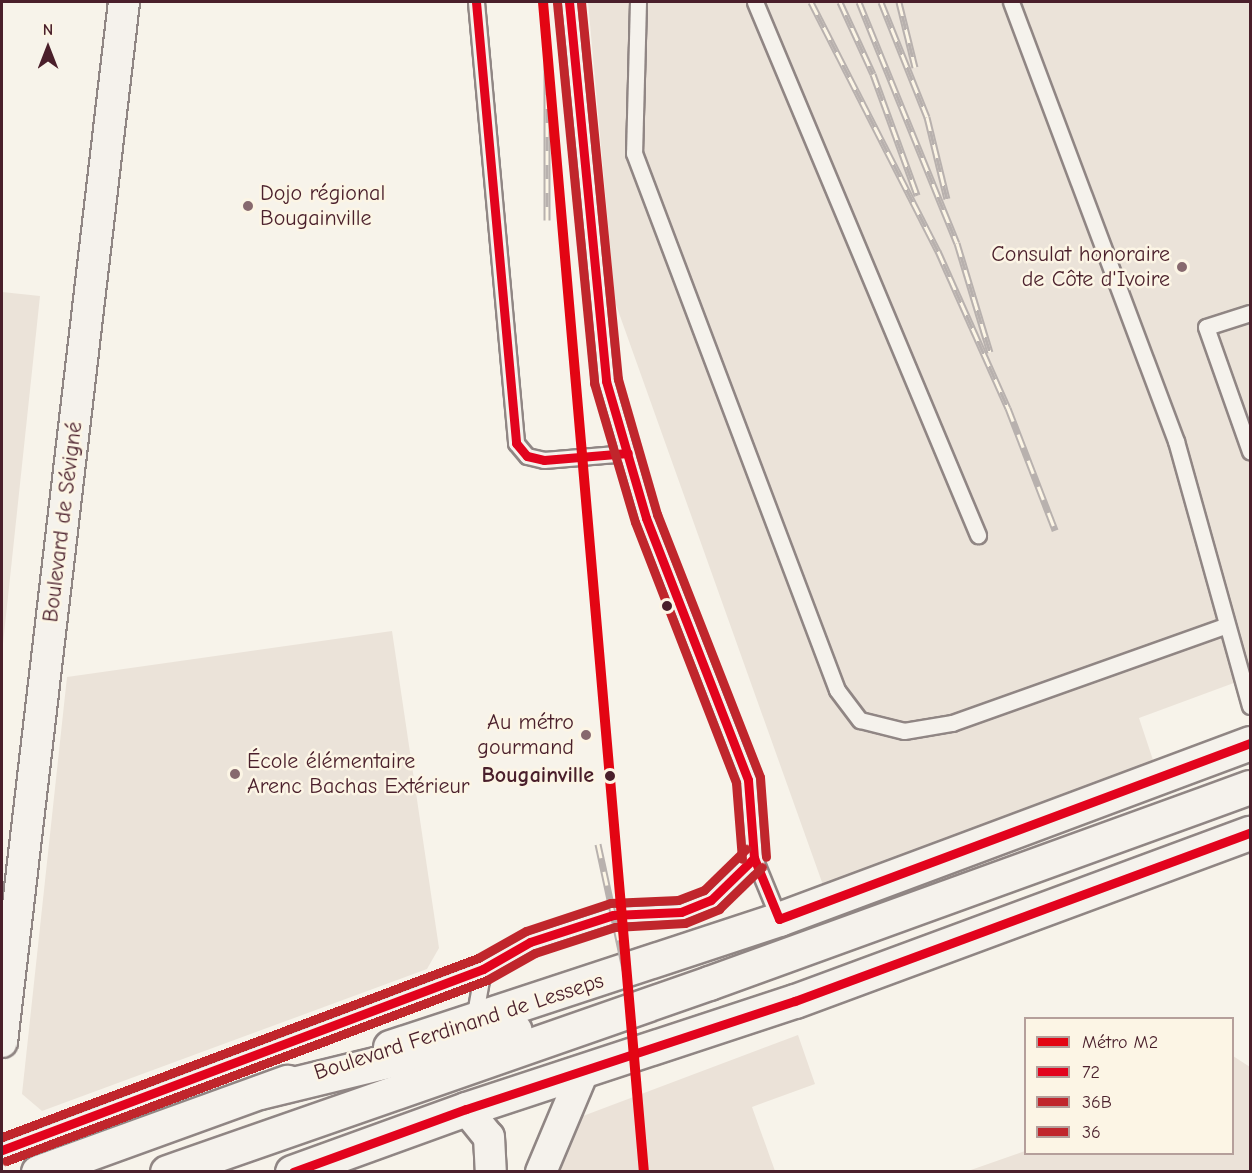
<!DOCTYPE html>
<html>
<head>
<meta charset="utf-8">
<style>
  body { margin:0 }
  #map { position:relative; width:1252px; height:1173px; overflow:hidden; background:#f7f3ea; font-family:"Comic Neue",sans-serif }
  div>[style] { position:absolute }
  .built>* { inset:0; background:#ebe3d9 }
  .green>* { inset:0; background:#ebe2d8 }
  .roads { filter:drop-shadow(2px 0 #908684) drop-shadow(-2px 0 #908684) drop-shadow(0 2px #908684) drop-shadow(0 -2px #908684) }
  .lane>* { height:15px; margin:-7.5px; padding:0 7.5px; transform-origin:7.5px; border-radius:7.5px; background:#f5f2ec }
  .street>* { height:30px; margin:-15px; padding:0 15px; transform-origin:15px; border-radius:15px; background:#f5f2ec }
  .secondary>* { height:33px; margin:-16.5px; padding:0 16.5px; transform-origin:16.5px; border-radius:16.5px; background:#f5f2ec }
  .highway>* { height:33px; margin:-16.5px; padding:0 16.5px; transform-origin:16.5px; border-radius:16.5px; background:#f5f2ec }
  .rail>* { height:7px; margin-top:-3.5px; transform-origin:0; background:repeating-linear-gradient(90deg,#fcf5e5 0 14px,#b8b1ae 0 28px); box-sizing:border-box; border-block:2px solid #b8b1ae }
  .bus-1>* { height:9px; margin:-4.5px; padding:0 4.5px; transform-origin:4.5px; border-radius:4.5px; background:#e2031d }
  .bus-2>* { height:9px; margin:-4.5px; padding:0 4.5px; transform-origin:4.5px; border-radius:4.5px; background:#c0262c }
  .bus-3>* { height:9px; margin:-4.5px; padding:0 4.5px; transform-origin:4.5px; border-radius:4.5px; background:#c0262c }
  .metro-1>* { height:10px; margin:-5px; padding:0 5px; transform-origin:5px; border-radius:5px; background:#e30513 }
  .dots>* { width:16px; height:16px; translate:-50% -50%; box-sizing:border-box; border:3px solid #fcf5e5; border-radius:50% }
  span { translate:-50% -50%; white-space:nowrap; text-align:center; line-height:1.15; -webkit-text-stroke:5px #fcf5e5; paint-order:stroke }
  .poi-label { font-size:22px; color:#4a1f2b }
  .left { translate:0 -50%; text-align:left }
  .right { translate:-100% -50%; text-align:right }
  .street-label { font-size:22px; color:#4a1f2b }
  .stop-label { font-size:22px; color:#4a1f2b; font-weight:700 }
  .frame { position:absolute; inset:0; border:3px solid #4a1f2b; pointer-events:none }
  .legend { position:absolute; left:1024px; top:1017px; width:210px; height:138px; box-sizing:border-box; background:#fcf5e5; border:2px solid #b59f9b; margin:0; padding:8px 10px; list-style:none; font-size:18px; color:#4a1f2b }
  .legend li { display:flex; align-items:center; gap:12px; height:30px }
  .legend b { width:30px; border:2px solid #b59f9b }
  .north { position:absolute; left:18px; top:18px; width:60px; height:60px; -webkit-text-stroke:4px #fcf5e5; paint-order:stroke; rotate:0deg; font-size:16px; font-weight:700; line-height:24px; text-align:center; color:#4a1f2b }
  .north::after { content:''; display:block; margin:auto; width:21px; height:27px; background:#4a1f2b; clip-path:polygon(50% 0,100% 100%,50% 72%,0 100%) }
</style>
</head>
<body>
<div id="map">
  <div class="built">
    <i style="clip-path:polygon(588px 2px,1250px 2px,1250px 677px,1139px 718px,1154px 763px,823px 885px,615px 302px)"></i>
    <i style="clip-path:polygon(2px 292px,40px 296px,2px 653px)"></i>
    <i style="clip-path:polygon(392px 631px,439px 948px,427px 969px,42px 1111px,22px 1094px,67px 677px)"></i>
  </div>
  <div class="green">
    <i style="clip-path:polygon(798px 1035px,815px 1084px,752px 1107px,775px 1171px,553px 1172px,575px 1119px)"></i>
    <i style="clip-path:polygon(1233px 1056px,1250px 1067px,1250px 1171px,968px 1171px,1025px 1151px,1232px 1154px)"></i>
  </div>
  <div class="roads">
    <div class="lane">
      <i style="left:476px;top:2px;width:443px;rotate:84.8deg"></i>
      <i style="left:516px;top:443px;width:17px;rotate:50deg"></i>
      <i style="left:527px;top:456px;width:17px;rotate:13deg"></i>
      <i style="left:544px;top:460px;width:84px;rotate:-4.8deg"></i>
      <i style="left:569px;top:2px;width:381px;rotate:84.4deg"></i>
      <i style="left:606px;top:381px;width:143px;rotate:73.7deg"></i>
      <i style="left:646px;top:518px;width:281px;rotate:68.7deg"></i>
      <i style="left:748px;top:780px;width:78px;rotate:85.6deg"></i>
      <i style="left:754px;top:858px;width:66px;rotate:67.7deg"></i>
      <i style="left:638px;top:2px;width:151px;rotate:91.5deg"></i>
      <i style="left:634px;top:153px;width:574px;rotate:69.29deg"></i>
      <i style="left:837px;top:690px;width:38px;rotate:53deg"></i>
      <i style="left:860px;top:720px;width:45px;rotate:14deg"></i>
      <i style="left:904px;top:731px;width:49px;rotate:-9.5deg"></i>
      <i style="left:952px;top:723px;width:290px;rotate:-19.6deg"></i>
      <i style="left:755px;top:2px;width:578px;rotate:67.3deg"></i>
      <i style="left:1011px;top:2px;width:469px;rotate:69.4deg"></i>
      <i style="left:1176px;top:441px;width:275px;rotate:74.4deg"></i>
      <i style="left:1250px;top:313px;width:46px;rotate:162.3deg"></i>
      <i style="left:1206px;top:327px;width:132px;rotate:70.5deg"></i>
      <i style="left:474px;top:1019px;width:51px;rotate:-79.8deg"></i>
      <i style="left:2px;top:1150px;width:514px;rotate:-20.62deg"></i>
      <i style="left:483px;top:969px;width:54px;rotate:-29.9deg"></i>
      <i style="left:530px;top:942px;width:87px;rotate:-18deg"></i>
      <i style="left:613px;top:915px;width:68px;rotate:-2.5deg"></i>
      <i style="left:681px;top:912px;width:32px;rotate:-22deg"></i>
      <i style="left:711px;top:900px;width:60px;rotate:-44.3deg"></i>
    </div>
    <div class="street">
      <i style="left:2px;top:1042px;width:1047px;rotate:-83.31deg"></i>
      <i style="left:466px;top:1109px;width:36px;rotate:51deg"></i>
      <i style="left:489px;top:1137px;width:35px;rotate:87deg"></i>
      <i style="left:541px;top:1172px;width:108px;rotate:-67.2deg"></i>
    </div>
    <div class="secondary">
      <i style="left:390px;top:1047px;width:410px;rotate:-18.2deg"></i>
      <i style="left:779px;top:919px;width:503px;rotate:-20.49deg"></i>
      <i style="left:38px;top:1172px;width:265px;rotate:-19.9deg"></i>
      <i style="left:292px;top:1172px;width:185px;rotate:-19.9deg"></i>
      <i style="left:466px;top:1109px;width:346px;rotate:-18.2deg"></i>
      <i style="left:795px;top:1001px;width:485px;rotate:-20.3deg"></i>
    </div>
    <div class="highway">
      <i style="left:260px;top:1092px;width:262px;rotate:-13.7deg"></i>
      <i style="left:167px;top:1172px;width:574px;rotate:-19.22deg"></i>
      <i style="left:709px;top:983px;width:575px;rotate:-19.92deg"></i>
    </div>
  </div>
  <div class="rail">
    <i style="left:811px;top:2px;width:280px;rotate:63deg"></i>
    <i style="left:938px;top:251px;width:172px;rotate:66deg"></i>
    <i style="left:1008px;top:408px;width:131px;rotate:68.9deg"></i>
    <i style="left:840px;top:2px;width:79px;rotate:65.4deg"></i>
    <i style="left:873px;top:74px;width:129px;rotate:70deg"></i>
    <i style="left:859px;top:2px;width:260px;rotate:67.9deg"></i>
    <i style="left:957px;top:243px;width:114px;rotate:73.2deg"></i>
    <i style="left:881px;top:2px;width:124px;rotate:68.2deg"></i>
    <i style="left:927px;top:117px;width:84px;rotate:76.3deg"></i>
    <i style="left:899px;top:2px;width:67px;rotate:76.2deg"></i>
    <i style="left:547px;top:220px;width:164px;rotate:-90deg"></i>
    <i style="left:598px;top:844px;width:142px;rotate:77.8deg"></i>
  </div>
  <div class="bus-1">
    <i style="left:476px;top:2px;width:443px;rotate:84.8deg"></i>
    <i style="left:516px;top:443px;width:17px;rotate:50deg"></i>
    <i style="left:527px;top:456px;width:17px;rotate:13deg"></i>
    <i style="left:544px;top:460px;width:84px;rotate:-4.8deg"></i>
    <i style="left:569px;top:2px;width:381px;rotate:84.4deg"></i>
    <i style="left:606px;top:381px;width:143px;rotate:73.7deg"></i>
    <i style="left:646px;top:518px;width:281px;rotate:68.7deg"></i>
    <i style="left:748px;top:780px;width:78px;rotate:85.6deg"></i>
    <i style="left:754px;top:858px;width:66px;rotate:67.7deg"></i>
    <i style="left:779px;top:919px;width:503px;rotate:-20.49deg"></i>
    <i style="left:2px;top:1150px;width:514px;rotate:-20.62deg"></i>
    <i style="left:483px;top:969px;width:54px;rotate:-29.9deg"></i>
    <i style="left:530px;top:942px;width:87px;rotate:-18deg"></i>
    <i style="left:613px;top:915px;width:68px;rotate:-2.5deg"></i>
    <i style="left:681px;top:912px;width:32px;rotate:-22deg"></i>
    <i style="left:711px;top:900px;width:60px;rotate:-44.3deg"></i>
    <i style="left:293px;top:1172px;width:184px;rotate:-20deg"></i>
    <i style="left:466px;top:1109px;width:346px;rotate:-18.2deg"></i>
    <i style="left:795px;top:1001px;width:485px;rotate:-20.3deg"></i>
  </div>
  <div class="bus-2">
    <i style="left:557px;top:3px;width:382px;rotate:84.4deg"></i>
    <i style="left:594px;top:383px;width:145px;rotate:73.6deg"></i>
    <i style="left:635px;top:522px;width:280px;rotate:68.8deg"></i>
    <i style="left:736px;top:783px;width:76px;rotate:85.5deg"></i>
    <i style="left:6px;top:1161px;width:514px;rotate:-20.62deg"></i>
    <i style="left:487px;top:980px;width:55px;rotate:-29.4deg"></i>
    <i style="left:535px;top:953px;width:84px;rotate:-18deg"></i>
    <i style="left:615px;top:927px;width:70px;rotate:-3.3deg"></i>
    <i style="left:685px;top:923px;width:37px;rotate:-22deg"></i>
    <i style="left:719px;top:909px;width:60px;rotate:-44.3deg"></i>
  </div>
  <div class="bus-3">
    <i style="left:581px;top:2px;width:379px;rotate:84.4deg"></i>
    <i style="left:618px;top:379px;width:141px;rotate:73.9deg"></i>
    <i style="left:657px;top:514px;width:282px;rotate:68.6deg"></i>
    <i style="left:760px;top:777px;width:80px;rotate:85.7deg"></i>
    <i style="left:2px;top:1137px;width:509px;rotate:-20.61deg"></i>
    <i style="left:478px;top:958px;width:55px;rotate:-29.4deg"></i>
    <i style="left:526px;top:931px;width:89px;rotate:-18.4deg"></i>
    <i style="left:610px;top:903px;width:68px;rotate:-2.5deg"></i>
    <i style="left:678px;top:900px;width:28px;rotate:-21deg"></i>
    <i style="left:704px;top:890px;width:59px;rotate:-44.3deg"></i>
  </div>
  <div class="metro-1">
    <i style="left:543px;top:2px;width:1174px;rotate:85.07deg"></i>
  </div>
  <div class="dots">
    <i style="left:248px;top:206px;background:#87696e"></i>
    <i style="left:1182px;top:267px;background:#87696e"></i>
    <i style="left:667px;top:606px;background:#4a1f2b"></i>
    <i style="left:586px;top:735px;background:#87696e"></i>
    <i style="left:235px;top:774px;background:#87696e"></i>
    <i style="left:610px;top:776px;background:#4a1f2b"></i>
  </div>
  <div class="poi-label">
    <span class="left" style="left:260px;top:206px">Dojo régional<br>Bougainville</span>
    <span class="right" style="left:1170px;top:267px">Consulat honoraire<br>de Côte d'Ivoire</span>
    <span class="right" style="left:574px;top:735px">Au métro<br>gourmand</span>
    <span class="left" style="left:247px;top:774px">École élémentaire<br>Arenc Bachas Extérieur</span>
  </div>
  <div class="street-label">
    <span style="left:63px;top:522px;rotate:-83deg">Boulevard de Sévigné</span>
    <span style="left:459px;top:1027px;rotate:-18deg">Boulevard Ferdinand de Lesseps</span>
  </div>
  <div class="stop-label">
    <span class="right" style="left:594px;top:776px">Bougainville</span>
  </div>
  <div class="frame"></div>
  <ul class="legend">
  <li><b style="height:8px;background:#e30513"></b>Métro M2</li>
  <li><b style="height:8px;background:#e2031d"></b>72</li>
  <li><b style="height:8px;background:#c0262c"></b>36B</li>
  <li><b style="height:8px;background:#c0262c"></b>36</li>
  </ul>
  <div class="north">N</div>
</div>
</body>
</html>
